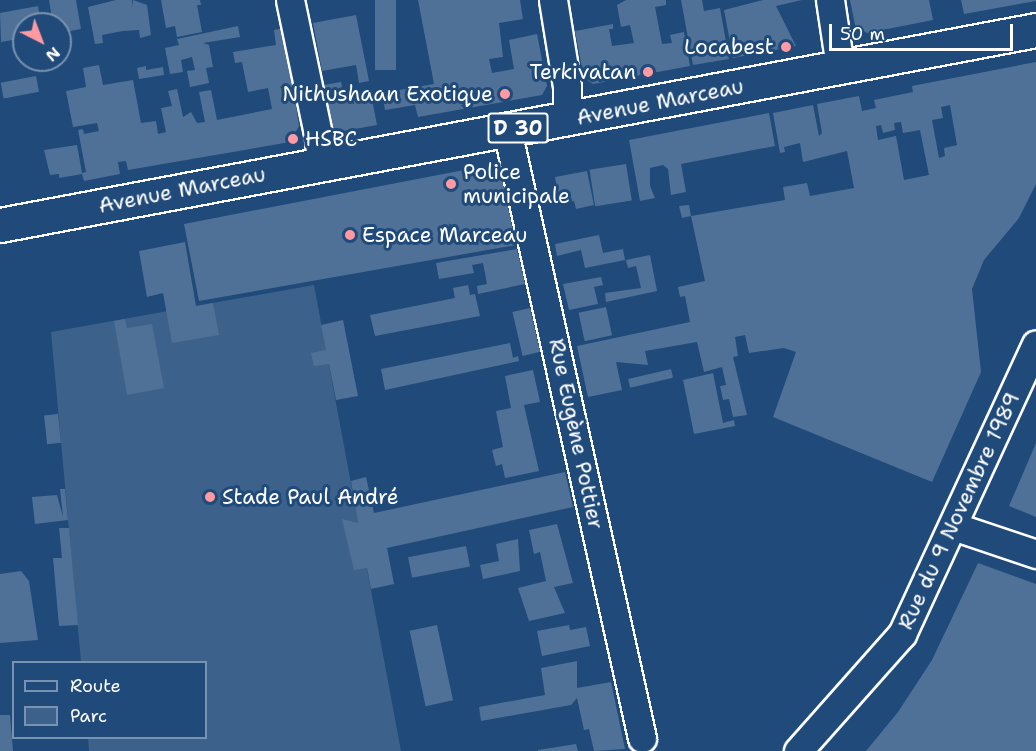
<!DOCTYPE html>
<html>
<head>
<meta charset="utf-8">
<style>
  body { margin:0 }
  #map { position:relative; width:1036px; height:751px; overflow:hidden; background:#1f4a7a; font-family:"Shantell Sans",sans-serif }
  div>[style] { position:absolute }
  .green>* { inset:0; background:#3c618b }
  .building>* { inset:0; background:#507197; transform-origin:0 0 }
  .roads { filter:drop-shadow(2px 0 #fff) drop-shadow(-2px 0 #fff) drop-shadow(0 2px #fff) drop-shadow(0 -2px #fff) }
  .minor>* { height:27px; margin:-13.5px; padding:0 13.5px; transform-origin:13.5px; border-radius:13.5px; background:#1f4a7a }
  .major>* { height:33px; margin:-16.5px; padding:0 16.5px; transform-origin:16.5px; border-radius:16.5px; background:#1f4a7a }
  .dots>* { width:16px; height:16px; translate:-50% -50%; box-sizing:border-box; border:3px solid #1f4a7a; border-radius:50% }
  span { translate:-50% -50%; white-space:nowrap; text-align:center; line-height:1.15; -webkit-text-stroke:6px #1f4a7a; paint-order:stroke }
  .shield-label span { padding:2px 4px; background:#1f4a7a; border:2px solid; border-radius:4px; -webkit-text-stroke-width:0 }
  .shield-label { font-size:20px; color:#fff; font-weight:700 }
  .poi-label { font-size:21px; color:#fff }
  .right { translate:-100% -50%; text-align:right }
  .left { translate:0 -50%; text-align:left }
  .street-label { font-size:21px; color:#fff }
  .legend { position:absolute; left:12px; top:661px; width:195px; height:78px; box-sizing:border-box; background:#1f4a7a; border:2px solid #7992af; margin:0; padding:8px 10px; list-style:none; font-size:18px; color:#fff }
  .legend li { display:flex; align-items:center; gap:12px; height:30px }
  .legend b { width:30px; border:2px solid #7992af }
  .north { position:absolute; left:12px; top:12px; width:60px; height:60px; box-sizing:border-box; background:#1f4a7a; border:2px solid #7992af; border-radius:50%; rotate:138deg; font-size:16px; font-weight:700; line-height:24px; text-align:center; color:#fff }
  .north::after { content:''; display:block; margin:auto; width:21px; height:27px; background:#ff9aa2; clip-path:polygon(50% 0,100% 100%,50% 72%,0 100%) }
  .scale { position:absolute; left:829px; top:24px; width:184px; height:27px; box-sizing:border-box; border:3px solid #fff; border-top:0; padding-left:8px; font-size:18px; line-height:21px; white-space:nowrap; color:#fff; -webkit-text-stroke:4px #1f4a7a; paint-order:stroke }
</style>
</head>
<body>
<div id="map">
  <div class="green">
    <i style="clip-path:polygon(314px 285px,401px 751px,89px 751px,88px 738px,206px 738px,206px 662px,81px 662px,51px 332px)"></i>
  </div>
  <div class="building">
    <i style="clip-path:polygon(49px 0,76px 0,81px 29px,60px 33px,60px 24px,53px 24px)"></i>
    <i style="clip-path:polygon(116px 0,132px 0,133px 7px,133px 0,147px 5px,151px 35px,140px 38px,139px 30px,123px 31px,102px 35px,103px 43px,95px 44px,88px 7px)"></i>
    <i style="clip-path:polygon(161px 0,200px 0,201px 5px,197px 5px,202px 32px,177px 37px,175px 26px,166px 28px)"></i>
    <i style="left:375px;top:0;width:21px;height:70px"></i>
    <i style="clip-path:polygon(418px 0,520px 0,523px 19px,499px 23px,503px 57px,489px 59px,492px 73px,514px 69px,509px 40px,537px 34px,547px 86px,542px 95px,418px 117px,415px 105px,385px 110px,382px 93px,434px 84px)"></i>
    <i style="clip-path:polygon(626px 0,666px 0,666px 5px,655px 7px,662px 44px,672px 43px,670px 35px,684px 32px,690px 66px,593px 84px,584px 78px,575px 31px,613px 24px,613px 29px,609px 29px,612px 46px,634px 43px,630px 25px,621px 27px,617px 5px)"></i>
    <i style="clip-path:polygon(681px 0,702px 0,704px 11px,720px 8px,729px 59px,693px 65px)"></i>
    <i style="clip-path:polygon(763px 0,802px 0,776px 6px,796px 46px,733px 58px,724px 10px)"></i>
    <i style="clip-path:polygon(850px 0,929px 0,933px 20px,867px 33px,855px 25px)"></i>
    <i style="clip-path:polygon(961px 0,1036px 0,1036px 1px,964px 14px)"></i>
    <i style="clip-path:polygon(38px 6px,41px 24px,24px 24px,24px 38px,1px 42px,0 13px)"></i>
    <i style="clip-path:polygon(356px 15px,369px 81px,359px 83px,356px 65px,322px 71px,313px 23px)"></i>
    <i style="clip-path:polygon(238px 26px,240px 37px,203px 43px,209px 45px,213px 67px,206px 68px,209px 83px,190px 87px,187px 71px,195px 70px,192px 57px,181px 60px,183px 72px,170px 74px,165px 48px,179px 45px,177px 39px)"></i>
    <i style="clip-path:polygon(284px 28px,299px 126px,290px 142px,128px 170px,126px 161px,118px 162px,120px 174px,84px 181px,82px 174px,59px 178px,59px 174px,50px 175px,44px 150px,77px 145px,82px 173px,86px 172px,78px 130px,83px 129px,84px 134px,99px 131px,97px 123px,73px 127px,66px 91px,86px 87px,83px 68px,99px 65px,103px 85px,133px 80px,141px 123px,156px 121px,158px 134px,166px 132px,161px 108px,172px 106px,168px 91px,177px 89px,183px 117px,191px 112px,197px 123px,205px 122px,199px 92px,211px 90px,217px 120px,272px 109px,268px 88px,248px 92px,242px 62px,235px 63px,233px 52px,276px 45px,274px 30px)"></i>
    <i style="clip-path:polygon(evenodd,1036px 62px,1036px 184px,1019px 218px,984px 260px,972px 289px,981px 372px,932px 482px,773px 417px,796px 352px,784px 348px,749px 353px,745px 335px,735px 337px,738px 356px,733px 357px,747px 415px,733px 417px,729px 399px,723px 400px,720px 386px,726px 385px,722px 367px,704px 372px,697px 342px,645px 351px,648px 365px,616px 362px,622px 390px,588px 397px,577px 346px,690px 322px,685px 296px,680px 297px,678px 287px,705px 281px,691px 216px,785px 200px,783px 187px,807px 183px,810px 196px,854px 188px,847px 151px,803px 162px,800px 143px,784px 147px,785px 152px,780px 153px,773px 113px,813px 105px,819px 136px,822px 133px,817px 104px,859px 96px,862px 111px,876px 108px,874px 100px,913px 92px,912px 86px,1036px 62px,950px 105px,957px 145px,944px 148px,945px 156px,939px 158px,932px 120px,943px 118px,941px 107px,950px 105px,1036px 62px,901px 122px,903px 133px,920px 130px,929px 175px,904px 180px,896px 136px,878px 140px,876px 126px,881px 125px,883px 133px,895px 130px,894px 123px,901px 122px)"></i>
    <i style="clip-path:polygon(146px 66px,146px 70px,163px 67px,164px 75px,139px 79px,137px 68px)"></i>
    <i style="left:36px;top:76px;width:16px;height:36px;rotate:79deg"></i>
    <i style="clip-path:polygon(341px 82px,344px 94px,370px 89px,377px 125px,338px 132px,333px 129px,324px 85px)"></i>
    <i style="clip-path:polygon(769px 113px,775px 146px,681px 164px,686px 192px,671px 195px,668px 169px,663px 165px,650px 168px,650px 186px,655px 198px,640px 201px,629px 140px)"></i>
    <i style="left:626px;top:164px;width:37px;height:37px;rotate:81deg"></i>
    <i style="clip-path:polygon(490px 165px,501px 174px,516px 245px,199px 301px,184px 224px)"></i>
    <i style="clip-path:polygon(587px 171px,594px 205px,576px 209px,574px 201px,560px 203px,555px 177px)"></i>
    <i style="clip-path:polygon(689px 205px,691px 216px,682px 218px,679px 206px)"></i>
    <i style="clip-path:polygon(599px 235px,603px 253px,623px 249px,625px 260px,585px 268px,581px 250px,557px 256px,555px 244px)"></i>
    <i style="clip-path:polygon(185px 242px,196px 306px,213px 303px,219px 335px,172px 343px,163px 293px,147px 297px,139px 251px)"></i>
    <i style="clip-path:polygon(517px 249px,525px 284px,478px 294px,477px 286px,487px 284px,483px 263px,472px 265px,474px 273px,439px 279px,436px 263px)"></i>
    <i style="clip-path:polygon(650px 255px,657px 291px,606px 302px,605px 293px,641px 288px,636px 266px,628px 268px,626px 260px)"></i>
    <i style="clip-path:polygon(601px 277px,603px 285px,594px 287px,598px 304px,569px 310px,563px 284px)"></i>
    <i style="clip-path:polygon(468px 285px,470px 295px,475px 294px,480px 316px,375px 336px,370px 315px,455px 298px,453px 288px)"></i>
    <i style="left:606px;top:307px;width:29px;height:28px;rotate:78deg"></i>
    <i style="left:530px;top:308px;width:45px;height:18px;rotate:77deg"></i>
    <i style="clip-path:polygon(125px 319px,127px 328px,152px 324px,164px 388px,127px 395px,114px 321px)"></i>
    <i style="clip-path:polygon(343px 320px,358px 396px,336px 400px,329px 364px,314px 366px,311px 353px,326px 350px,321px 325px)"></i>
    <i style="clip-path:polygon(510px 343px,513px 358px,518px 356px,519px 361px,385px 390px,381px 369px)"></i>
    <i style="left:671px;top:369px;width:9px;height:44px;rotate:77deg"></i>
    <i style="clip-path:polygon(533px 370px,540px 402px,524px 405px,539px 471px,505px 478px,502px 464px,496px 466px,492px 450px,503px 447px,496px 411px,511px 408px,505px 376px)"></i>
    <i style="clip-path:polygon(713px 373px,723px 423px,734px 420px,735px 426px,694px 434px,683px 380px)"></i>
    <i style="left:58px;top:414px;width:29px;height:14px;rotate:84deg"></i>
    <i style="clip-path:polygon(1036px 443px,1036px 517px,1009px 506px)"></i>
    <i style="clip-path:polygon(565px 472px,573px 507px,387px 548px,394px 584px,371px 589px,367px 568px,354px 570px,342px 519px,358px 523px,351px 481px,366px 477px,374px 513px)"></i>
    <i style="clip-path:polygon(60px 489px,65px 489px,68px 520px,35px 524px,32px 497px,57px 495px,63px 517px)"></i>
    <i style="clip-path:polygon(557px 524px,573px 583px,554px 587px,565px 613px,529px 621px,518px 588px,546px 581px,540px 552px,534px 554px,529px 530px)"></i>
    <i style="clip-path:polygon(59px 528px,69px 528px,78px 625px,59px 626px,53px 558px,62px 558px)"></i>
    <i style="clip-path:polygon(518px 539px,520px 571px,483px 579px,480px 565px,499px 561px,496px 544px)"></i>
    <i style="left:466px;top:546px;width:21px;height:59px;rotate:79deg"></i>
    <i style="clip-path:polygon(978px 563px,1036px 584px,1036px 751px,866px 751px,898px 712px,932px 660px)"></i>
    <i style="clip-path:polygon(21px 571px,29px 581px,38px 640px,0 643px,0 574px)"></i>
    <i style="left:437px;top:625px;width:77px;height:28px;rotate:78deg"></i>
    <i style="clip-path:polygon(569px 625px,570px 630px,586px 627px,590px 646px,542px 656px,537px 631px)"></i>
    <i style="clip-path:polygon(577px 661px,577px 688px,611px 682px,625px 749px,594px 751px,589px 729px,584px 730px,577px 698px,571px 705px,481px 721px,479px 707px,545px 695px,541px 668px)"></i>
    <i style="clip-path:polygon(0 715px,10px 715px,13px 751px,0 751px)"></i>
    <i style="clip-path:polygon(576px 744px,578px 751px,538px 751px,538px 750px)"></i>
  </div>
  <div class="roads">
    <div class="minor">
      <i style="left:290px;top:0;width:142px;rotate:78.2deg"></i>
      <i style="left:319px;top:139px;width:26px;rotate:86deg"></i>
      <i style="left:553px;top:0;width:87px;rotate:80.8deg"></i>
      <i style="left:567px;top:86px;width:33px;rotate:90deg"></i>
      <i style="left:830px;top:0;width:68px;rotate:81.5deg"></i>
      <i style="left:507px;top:130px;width:623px;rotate:77.48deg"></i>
      <i style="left:953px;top:526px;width:88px;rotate:18.6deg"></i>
      <i style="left:798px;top:751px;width:157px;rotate:-48.4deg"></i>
      <i style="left:902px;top:634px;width:319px;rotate:-65.2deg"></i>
    </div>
    <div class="major">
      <i style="left:0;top:225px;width:1054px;rotate:-10.66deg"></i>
    </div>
  </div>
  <div class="dots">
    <i style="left:786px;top:47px;background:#ff9aa2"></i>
    <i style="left:648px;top:72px;background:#ff9aa2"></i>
    <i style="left:505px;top:94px;background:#ff9aa2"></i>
    <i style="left:293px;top:139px;background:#ff9aa2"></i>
    <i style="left:451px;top:184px;background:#ff9aa2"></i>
    <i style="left:350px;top:235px;background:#ff9aa2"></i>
    <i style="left:210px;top:497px;background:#ff9aa2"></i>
  </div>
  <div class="shield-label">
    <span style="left:518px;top:128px">D 30</span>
  </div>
  <div class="poi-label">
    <span class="right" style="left:774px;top:47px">Locabest</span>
    <span class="right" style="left:636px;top:72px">Terkivatan</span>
    <span class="right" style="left:493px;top:94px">Nithushaan Exotique</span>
    <span class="left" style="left:305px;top:139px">HSBC</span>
    <span class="left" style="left:463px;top:184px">Police<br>municipale</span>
    <span class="left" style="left:362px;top:235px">Espace Marceau</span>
    <span class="left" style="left:222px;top:497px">Stade Paul André</span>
  </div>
  <div class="street-label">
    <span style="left:660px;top:102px;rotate:-11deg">Avenue Marceau</span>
    <span style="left:182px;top:190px;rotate:-11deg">Avenue Marceau</span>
    <span style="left:576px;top:434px;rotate:78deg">Rue Eugène Pottier</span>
    <span style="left:959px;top:511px;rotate:-65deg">Rue du 9 Novembre 1989</span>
  </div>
  <ul class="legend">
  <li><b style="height:8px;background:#1f4a7a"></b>Route</li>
  <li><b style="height:16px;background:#3c618b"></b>Parc</li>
  </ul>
  <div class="north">N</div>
  <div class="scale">50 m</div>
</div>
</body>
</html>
